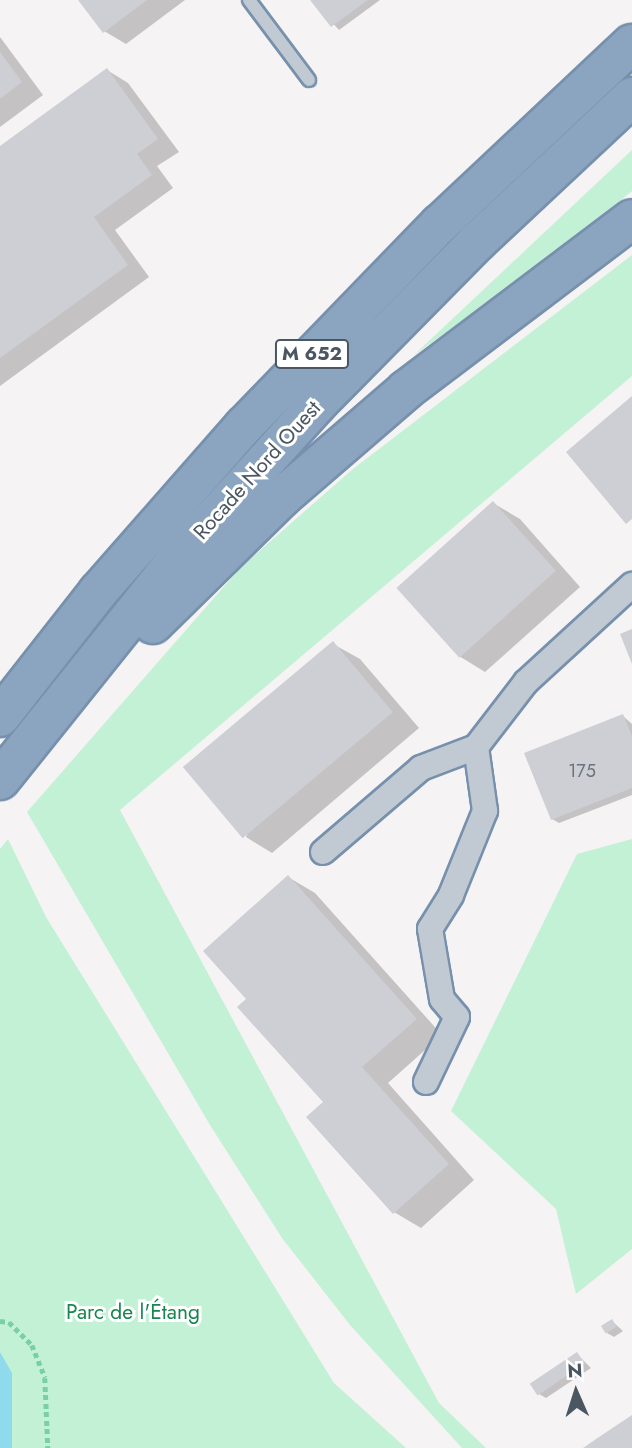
<!DOCTYPE html>
<html>
<head>
<meta charset="utf-8">
<style>
  body { margin:0 }
  #map { position:relative; width:632px; height:1448px; overflow:hidden; background:#f5f3f3; font-family:Jost,sans-serif }
  div>[style] { position:absolute }
  .green>* { inset:0; background:#c3f1d5 }
  .water>* { inset:0; background:#90daee }
  .shadow>* { inset:0; background:#0003 }
  .building>* { inset:0; background:#cdcfd5; transform-origin:0 0 }
  .path>* { height:4.5px; margin-top:-2.25px; transform-origin:0; background:repeating-linear-gradient(90deg,#7ad0a6 0 5px,transparent 0 8.5px) }
  .roads { filter:drop-shadow(2px 0 #7690ad) drop-shadow(-2px 0 #7690ad) drop-shadow(0 2px #7690ad) drop-shadow(0 -2px #7690ad) }
  .lane>* { height:12px; margin:-6px; padding:0 6px; transform-origin:6px; border-radius:6px; background:#c1cad2 }
  .street>* { height:24px; margin:-12px; padding:0 12px; transform-origin:12px; border-radius:12px; background:#c1cad2 }
  .highway>* { height:38px; margin:-19px; padding:0 19px; transform-origin:19px; border-radius:19px; background:#8ba5c1 }
  span { translate:-50% -50%; white-space:nowrap; text-align:center; line-height:1.15; -webkit-text-stroke:6px #fff; paint-order:stroke }
  .number-label { font-size:18px; color:#6b747e }
  .number-label span { -webkit-text-stroke-width:0 }
  .shield-label span { padding:2px 5px; background:#fff; border:2px solid; border-radius:5px; -webkit-text-stroke-width:0 }
  .shield-label { font-size:19px; color:#4a5661; font-weight:700 }
  .street-label { font-size:21px; color:#4a5661 }
  .park-label { font-size:21px; color:#17864f }
  .north { position:absolute; left:541px; top:1357px; width:70px; height:70px; -webkit-text-stroke:5px #fff; paint-order:stroke; rotate:357deg; font-size:19px; font-weight:700; line-height:28px; text-align:center; color:#4a5661 }
  .north::after { content:''; display:block; margin:auto; width:24px; height:32px; background:#4a5661; clip-path:polygon(50% 0,100% 100%,50% 72%,0 100%) }
</style>
</head>
<body>
<div id="map">
  <div class="green">
    <i style="clip-path:polygon(632px 150px,632px 191px,541px 265px,414px 355px)"></i>
    <i style="clip-path:polygon(632px 255px,632px 376px,120px 810px,439px 1403px,486px 1448px,462px 1448px,350px 1325px,282px 1238px,210px 1125px,27px 812px,241px 567px,353px 469px)"></i>
    <i style="clip-path:polygon(8px 839px,46px 917px,334px 1383px,406px 1448px,0 1448px,0 849px)"></i>
    <i style="clip-path:polygon(632px 839px,632px 1249px,576px 1294px,556px 1209px,451px 1111px,577px 854px)"></i>
  </div>
  <div class="water">
    <i style="clip-path:polygon(0 1352px,12px 1373px,12px 1448px,0 1448px)"></i>
  </div>
  <div class="shadow">
    <i style="clip-path:polygon(81px 0,185px 0,126px 44px,104px 31px)"></i>
    <i style="clip-path:polygon(312px 0,380px 0,339px 30px)"></i>
    <i style="clip-path:polygon(0 37px,43px 95px,0 127px)"></i>
    <i style="clip-path:polygon(107px 70px,128px 83px,179px 152px,157px 166px,173px 188px,115px 230px,149px 277px,0 386px,0 148px)"></i>
    <i style="clip-path:polygon(493px 503px,520px 519px,580px 587px,485px 672px,459px 656px)"></i>
    <i style="clip-path:polygon(333px 644px,360px 659px,419px 728px,272px 853px,246px 837px)"></i>
    <i style="clip-path:polygon(623px 716px,632px 724px,632px 795px,559px 823px,552px 819px)"></i>
    <i style="clip-path:polygon(288px 877px,315px 893px,442px 1035px,388px 1083px,474px 1180px,421px 1228px,394px 1212px,325px 1103px,248px 999px)"></i>
    <i style="clip-path:polygon(612px 1321px,623px 1331px,614px 1337px,607px 1333px)"></i>
    <i style="clip-path:polygon(577px 1354px,591px 1368px,546px 1398px,539px 1394px)"></i>
  </div>
  <div class="building">
    <i style="clip-path:polygon(78px 0,147px 0,103px 33px)"></i>
    <i style="clip-path:polygon(310px 0,368px 0,331px 27px)"></i>
    <i style="clip-path:polygon(0 52px,22px 82px,0 99px)"></i>
    <i style="clip-path:polygon(107px 68px,158px 139px,137px 154px,152px 175px,94px 217px,128px 265px,0 358px,0 146px)"></i>
    <i style="clip-path:polygon(632px 396px,632px 519px,626px 524px,566px 452px)"></i>
    <i style="left:493px;top:501px;width:94px;height:130px;rotate:48deg"></i>
    <i style="clip-path:polygon(632px 629px,632px 664px,620px 634px)"></i>
    <i style="left:333px;top:641px;width:93px;height:196px;rotate:50deg"></i>
    <i style="clip-path:polygon(623px 714px,632px 736px,632px 788px,551px 820px,524px 753px)"></i>
    <i style="clip-path:polygon(288px 875px,417px 1019px,362px 1067px,449px 1164px,393px 1214px,306px 1117px,323px 1102px,237px 1007px,246px 999px,203px 951px)"></i>
    <i style="left:612px;top:1319px;width:9px;height:13px;rotate:58deg"></i>
    <i style="left:577px;top:1352px;width:14px;height:57px;rotate:56deg"></i>
    <i style="clip-path:polygon(632px 1415px,632px 1448px,583px 1448px,599px 1437px)"></i>
  </div>
  <div class="path">
    <i style="left:0;top:1321px;width:9px;rotate:6deg"></i>
    <i style="left:9px;top:1322px;width:33px;rotate:45deg"></i>
    <i style="left:32px;top:1345px;width:35px;rotate:68deg"></i>
    <i style="left:45px;top:1378px;width:70px;rotate:87.5deg"></i>
  </div>
  <div class="roads">
    <div class="lane">
      <i style="left:249px;top:0;width:100px;rotate:53.1deg"></i>
    </div>
    <div class="street">
      <i style="left:323px;top:852px;width:129px;rotate:-40.6deg"></i>
      <i style="left:421px;top:768px;width:59px;rotate:-20.9deg"></i>
      <i style="left:426px;top:1082px;width:72px;rotate:-64.5deg"></i>
      <i style="left:457px;top:1017px;width:23px;rotate:-130deg"></i>
      <i style="left:442px;top:999px;width:71px;rotate:-99.7deg"></i>
      <i style="left:430px;top:929px;width:40px;rotate:-58deg"></i>
      <i style="left:451px;top:895px;width:91px;rotate:-68deg"></i>
      <i style="left:485px;top:811px;width:65px;rotate:-98deg"></i>
      <i style="left:476px;top:747px;width:82px;rotate:-52.4deg"></i>
      <i style="left:526px;top:682px;width:144px;rotate:-42.5deg"></i>
    </div>
    <div class="highway">
      <i style="left:153px;top:624px;width:180px;rotate:-44.5deg"></i>
      <i style="left:281px;top:498px;width:165px;rotate:-40.8deg"></i>
      <i style="left:406px;top:390px;width:283px;rotate:-37.1deg"></i>
      <i style="left:0;top:717px;width:159px;rotate:-51.9deg"></i>
      <i style="left:98px;top:592px;width:221px;rotate:-48.7deg"></i>
      <i style="left:244px;top:426px;width:281px;rotate:-45.9deg"></i>
      <i style="left:440px;top:224px;width:263px;rotate:-43.2deg"></i>
      <i style="left:0;top:780px;width:291px;rotate:-51.3deg"></i>
      <i style="left:182px;top:553px;width:201px;rotate:-47.8deg"></i>
      <i style="left:317px;top:404px;width:229px;rotate:-45.4deg"></i>
      <i style="left:478px;top:241px;width:211px;rotate:-43.1deg"></i>
    </div>
  </div>
  <div class="number-label">
    <span style="left:582px;top:771px">175</span>
  </div>
  <div class="shield-label">
    <span style="left:312px;top:354px">M 652</span>
  </div>
  <div class="street-label">
    <span style="left:257px;top:470px;rotate:-48deg">Rocade Nord Ouest</span>
  </div>
  <div class="park-label">
    <span style="left:133px;top:1312px">Parc de l'Étang</span>
  </div>
  <div class="north">N</div>
</div>
</body>
</html>
